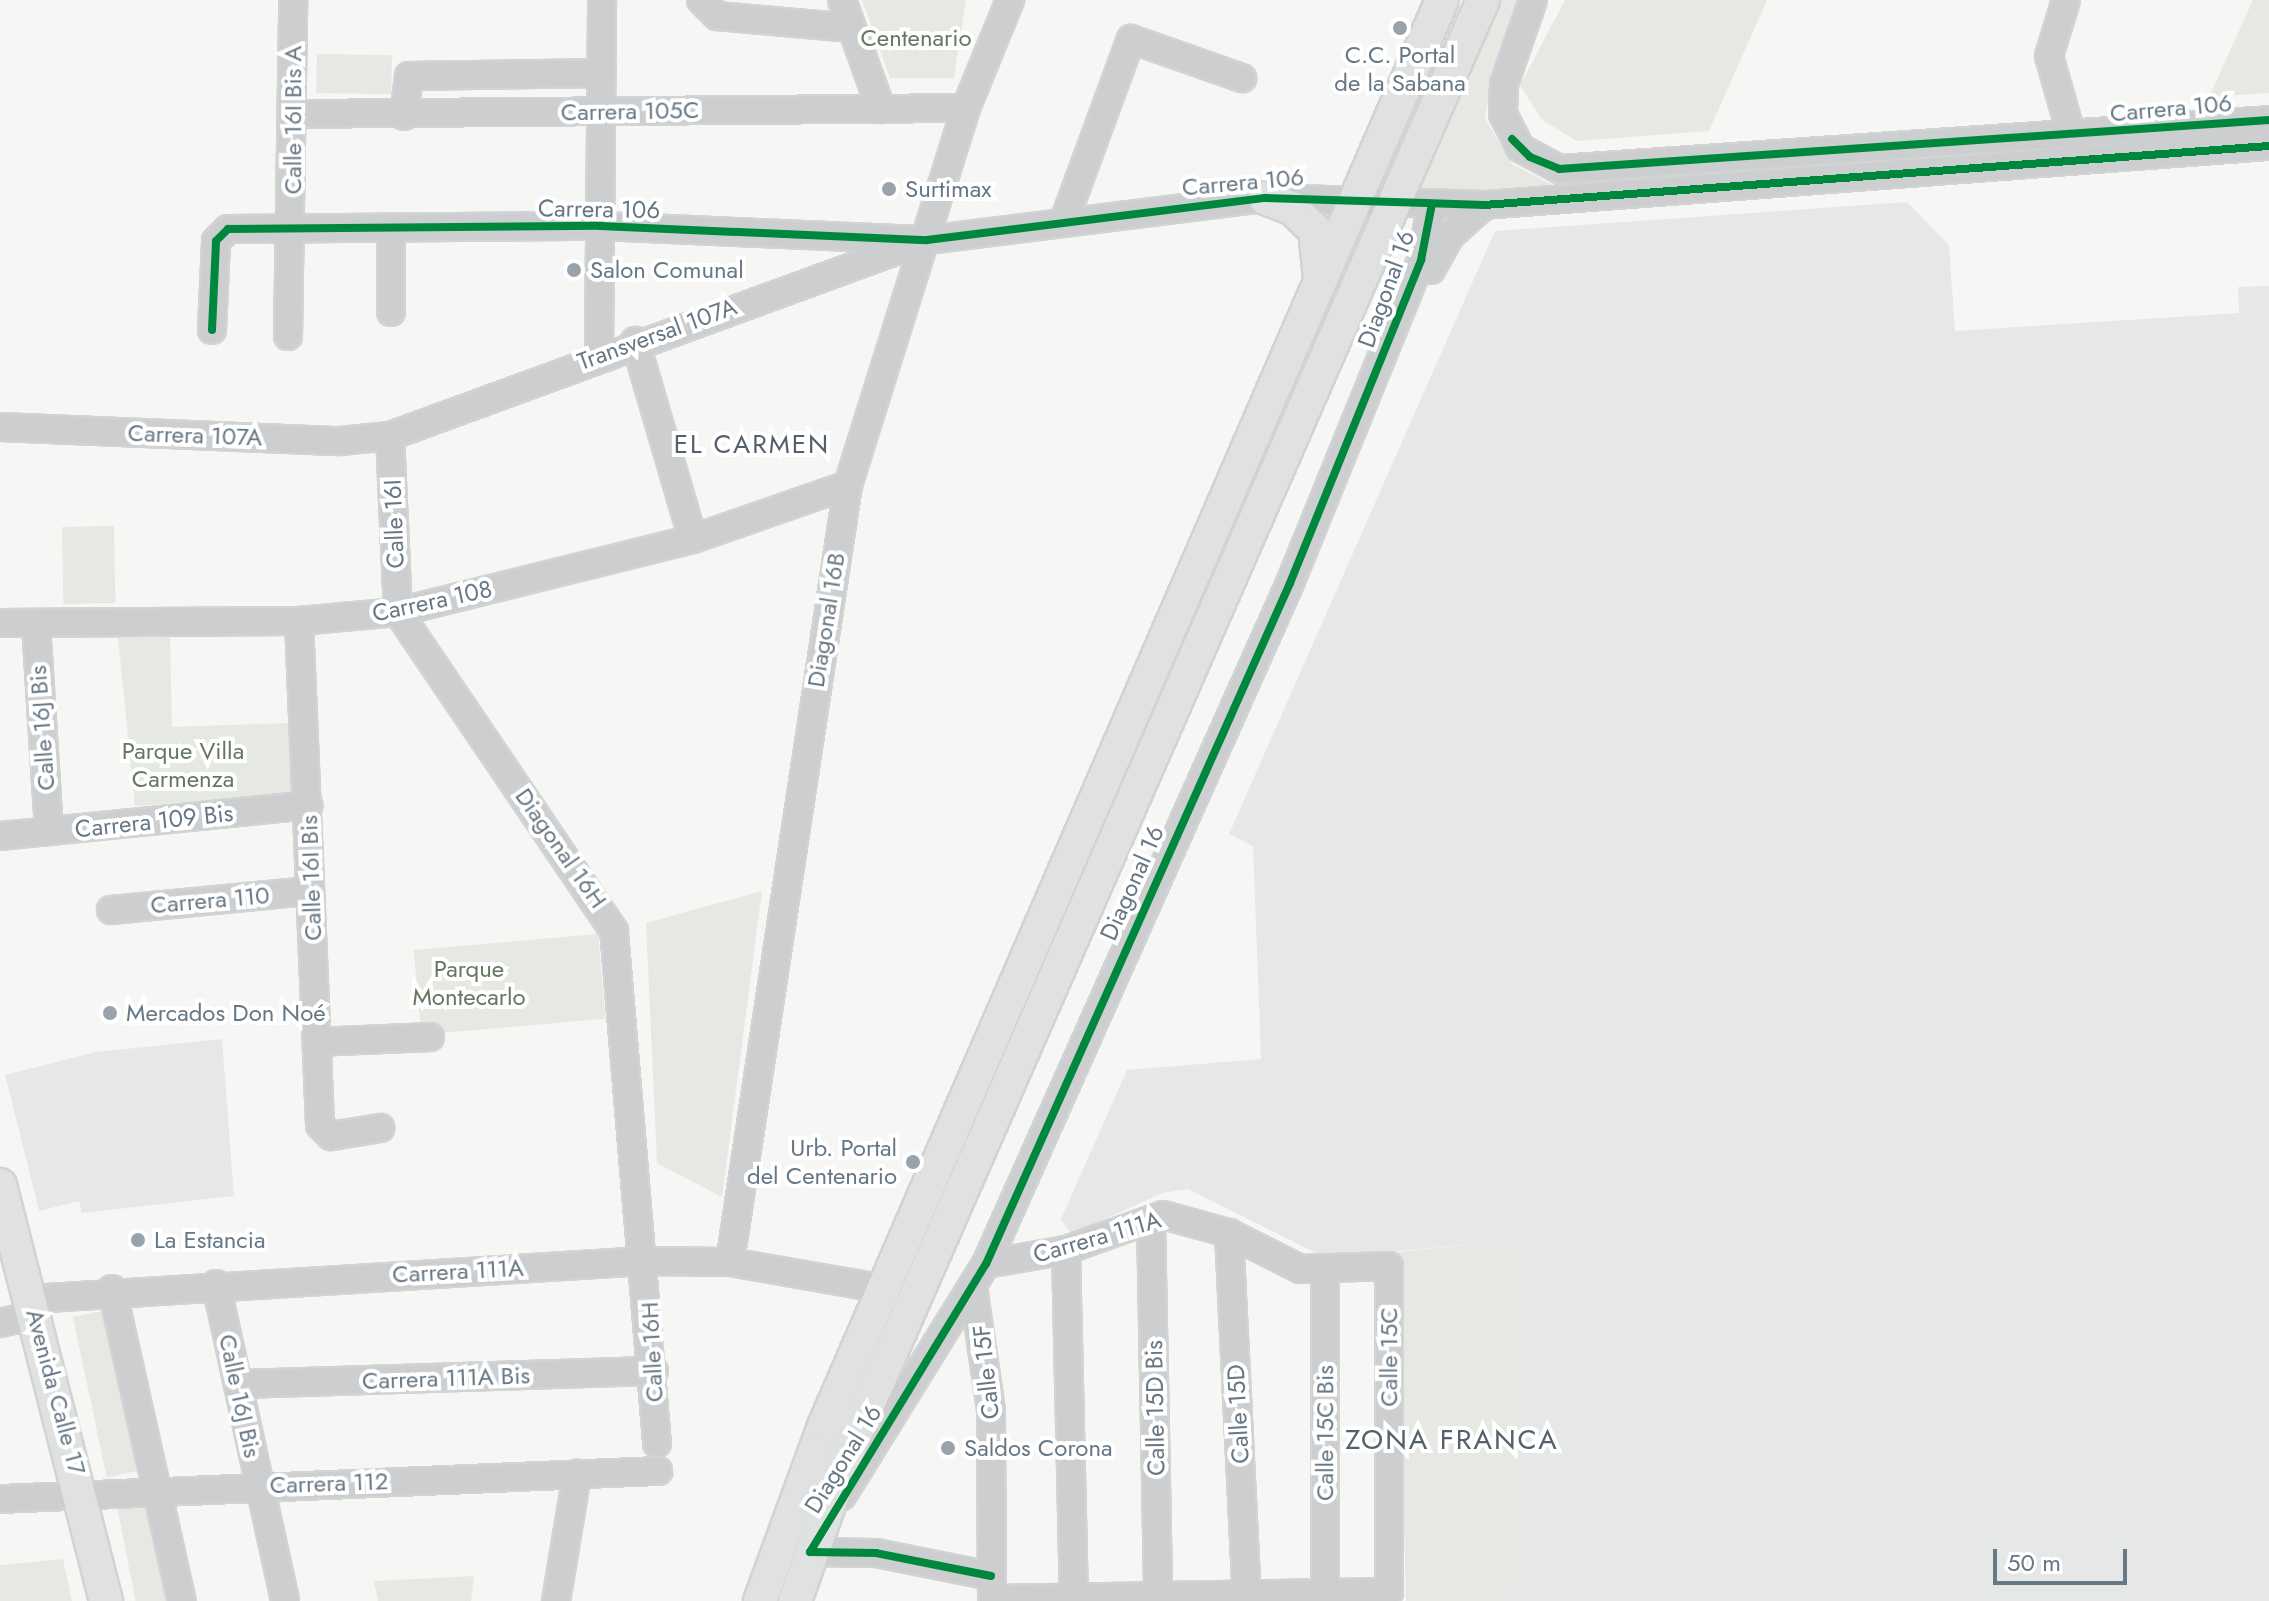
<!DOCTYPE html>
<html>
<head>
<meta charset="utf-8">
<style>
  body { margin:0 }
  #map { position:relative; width:2269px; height:1601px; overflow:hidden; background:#f6f6f5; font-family:Jost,sans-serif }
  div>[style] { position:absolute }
  .built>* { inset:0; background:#e6e8e8 }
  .green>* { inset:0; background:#e6e9e3; transform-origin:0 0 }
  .roads { filter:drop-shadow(2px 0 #d2d3d3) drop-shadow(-2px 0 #d2d3d3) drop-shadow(0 2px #d2d3d3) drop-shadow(0 -2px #d2d3d3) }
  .minor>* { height:26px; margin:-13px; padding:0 13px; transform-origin:13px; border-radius:13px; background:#cccecf }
  .major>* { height:32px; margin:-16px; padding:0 16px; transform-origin:16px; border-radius:16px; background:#e0e1e1 }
  .cycleway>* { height:8px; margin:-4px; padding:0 4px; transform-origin:4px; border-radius:4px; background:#00873e }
  .dots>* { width:22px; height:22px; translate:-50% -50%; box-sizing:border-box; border:4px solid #fff; border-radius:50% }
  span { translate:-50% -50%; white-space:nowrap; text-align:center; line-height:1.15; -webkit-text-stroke:8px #fff; paint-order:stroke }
  .park-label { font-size:24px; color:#657761 }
  .poi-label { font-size:24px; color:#667785 }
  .left { translate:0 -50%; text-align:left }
  .right { translate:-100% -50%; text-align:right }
  .street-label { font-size:24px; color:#667785 }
  .neighbourhood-label { font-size:26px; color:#54606a; letter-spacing:2px }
  .quarter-label { font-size:28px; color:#54606a; letter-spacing:2px }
  .scale { position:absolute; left:1993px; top:1549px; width:134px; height:36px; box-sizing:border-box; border:4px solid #667785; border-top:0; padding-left:10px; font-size:24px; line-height:28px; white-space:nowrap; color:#667785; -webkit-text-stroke:6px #fff; paint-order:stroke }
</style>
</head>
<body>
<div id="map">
  <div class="built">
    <i style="clip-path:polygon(1907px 202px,1949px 245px,1955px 331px,2239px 313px,2238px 287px,2269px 286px,2269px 1601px,1512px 1601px,1518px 1240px,1326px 1258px,1188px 1189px,1162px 1193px,1083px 1229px,1070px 1232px,1061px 1219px,1127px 1070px,1261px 1059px,1253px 846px,1229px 834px,1495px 231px)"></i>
    <i style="clip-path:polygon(222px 1039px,234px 1196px,82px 1213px,79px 1201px,39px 1211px,5px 1075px,96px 1052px)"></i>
  </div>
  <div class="green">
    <i style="clip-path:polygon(862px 0,966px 0,954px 78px,890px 78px)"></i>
    <i style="clip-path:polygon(1499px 0,1521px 0,1493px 70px,1485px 118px,1512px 164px,1558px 188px,1430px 192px,1418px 186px)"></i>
    <i style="clip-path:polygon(1565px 0,1767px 0,1709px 131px,1577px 141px,1542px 120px,1520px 85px)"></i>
    <i style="clip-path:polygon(2253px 0,2269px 0,2269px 93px,2209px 97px)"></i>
    <i style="left:317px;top:54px;width:75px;height:39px;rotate:1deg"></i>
    <i style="left:114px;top:526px;width:77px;height:52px;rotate:89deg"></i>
    <i style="clip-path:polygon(170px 637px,172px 727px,288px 723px,295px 793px,135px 806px,118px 638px)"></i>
    <i style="clip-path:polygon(762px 891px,722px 1197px,657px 1163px,646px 923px)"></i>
    <i style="left:598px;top:934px;width:85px;height:185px;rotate:85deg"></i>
    <i style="clip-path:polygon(1519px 1240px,1512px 1601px,1406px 1601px,1397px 1252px)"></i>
    <i style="left:106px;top:1310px;width:164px;height:34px;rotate:78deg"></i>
    <i style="left:154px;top:1497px;width:106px;height:38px;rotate:79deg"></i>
    <i style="clip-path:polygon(63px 1559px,72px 1601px,0 1601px,0 1565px)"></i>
    <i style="clip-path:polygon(474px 1576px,471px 1601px,378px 1601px,374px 1581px)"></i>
  </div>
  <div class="roads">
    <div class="minor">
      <i style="left:701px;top:0;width:23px;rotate:45deg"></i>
      <i style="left:717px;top:16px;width:135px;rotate:5.1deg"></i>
      <i style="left:842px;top:0;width:116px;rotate:70.3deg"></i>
      <i style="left:1533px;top:0;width:89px;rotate:109deg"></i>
      <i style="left:1504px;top:84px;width:30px;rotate:92deg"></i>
      <i style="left:1503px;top:114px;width:38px;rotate:63deg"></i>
      <i style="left:1520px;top:148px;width:44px;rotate:28.3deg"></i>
      <i style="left:1559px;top:169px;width:712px;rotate:-3.95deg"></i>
      <i style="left:2066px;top:0;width:59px;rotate:106.9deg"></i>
      <i style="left:2049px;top:56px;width:84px;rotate:74.1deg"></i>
      <i style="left:294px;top:114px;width:672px;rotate:-0.51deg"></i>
      <i style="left:404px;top:116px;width:40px;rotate:-82.9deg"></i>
      <i style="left:409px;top:76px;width:193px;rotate:-0.9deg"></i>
      <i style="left:1064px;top:221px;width:194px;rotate:-69.8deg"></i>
      <i style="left:1131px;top:39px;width:118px;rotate:19.4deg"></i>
      <i style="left:391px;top:229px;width:83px;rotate:90deg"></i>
      <i style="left:1431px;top:270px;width:38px;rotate:-61deg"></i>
      <i style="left:1449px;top:237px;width:47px;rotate:-42.4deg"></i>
      <i style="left:212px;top:330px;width:89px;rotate:-87.4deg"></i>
      <i style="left:216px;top:241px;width:17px;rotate:-45deg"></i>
      <i style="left:228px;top:229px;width:372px;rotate:-0.5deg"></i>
      <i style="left:600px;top:226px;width:327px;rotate:2.5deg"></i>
      <i style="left:927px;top:240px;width:341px;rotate:-7.1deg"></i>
      <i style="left:1265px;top:198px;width:219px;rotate:1.8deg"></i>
      <i style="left:1484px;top:205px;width:787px;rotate:-4.3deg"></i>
      <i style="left:288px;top:336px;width:336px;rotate:-89.1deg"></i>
      <i style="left:635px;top:341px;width:206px;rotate:73.7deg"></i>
      <i style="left:599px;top:354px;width:354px;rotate:-89.5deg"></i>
      <i style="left:0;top:427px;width:340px;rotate:2.4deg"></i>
      <i style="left:340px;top:441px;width:50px;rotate:-5.7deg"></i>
      <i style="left:390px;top:436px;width:556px;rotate:-20.1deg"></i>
      <i style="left:390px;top:436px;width:176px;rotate:87.4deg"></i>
      <i style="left:398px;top:612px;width:385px;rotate:55.9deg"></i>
      <i style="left:614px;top:931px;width:514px;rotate:85.2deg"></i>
      <i style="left:299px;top:621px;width:504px;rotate:87.61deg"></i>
      <i style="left:320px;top:1125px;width:16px;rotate:45deg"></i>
      <i style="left:331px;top:1136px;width:50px;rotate:-9.3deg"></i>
      <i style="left:0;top:623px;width:299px;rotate:-0.4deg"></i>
      <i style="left:299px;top:621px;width:99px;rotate:-5.2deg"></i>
      <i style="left:398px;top:612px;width:304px;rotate:-13.9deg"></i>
      <i style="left:693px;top:539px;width:164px;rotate:-19.2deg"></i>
      <i style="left:36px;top:624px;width:207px;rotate:86.4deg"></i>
      <i style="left:0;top:836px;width:310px;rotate:-5.7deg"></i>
      <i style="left:111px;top:910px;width:200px;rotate:-5.5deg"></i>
      <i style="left:317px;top:1042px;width:113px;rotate:-2.5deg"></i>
      <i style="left:1151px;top:1220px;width:376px;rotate:88.9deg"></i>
      <i style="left:1229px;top:1233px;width:362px;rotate:87.2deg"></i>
      <i style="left:1066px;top:1250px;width:348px;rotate:88.7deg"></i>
      <i style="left:730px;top:1262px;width:786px;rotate:-81.36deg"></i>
      <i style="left:848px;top:485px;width:395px;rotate:-72.6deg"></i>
      <i style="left:966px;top:108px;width:117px;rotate:-67.8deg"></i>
      <i style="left:986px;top:1264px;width:81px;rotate:-9.9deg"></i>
      <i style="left:1066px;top:1250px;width:103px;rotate:-19.8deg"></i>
      <i style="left:1163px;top:1215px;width:68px;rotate:15.3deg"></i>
      <i style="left:1229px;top:1233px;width:80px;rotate:26.9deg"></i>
      <i style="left:1300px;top:1269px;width:89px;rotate:-1.9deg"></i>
      <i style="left:1389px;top:1266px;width:326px;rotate:90deg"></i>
      <i style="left:1389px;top:1592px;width:397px;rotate:179deg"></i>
      <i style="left:1325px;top:1272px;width:321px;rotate:90deg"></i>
      <i style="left:216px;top:1284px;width:324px;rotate:77.7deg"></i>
      <i style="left:973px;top:1287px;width:125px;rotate:81.7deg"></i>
      <i style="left:991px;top:1411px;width:179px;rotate:89.7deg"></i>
      <i style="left:112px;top:1289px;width:320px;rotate:77.4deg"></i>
      <i style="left:31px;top:1299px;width:616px;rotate:-3.54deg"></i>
      <i style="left:646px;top:1261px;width:84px;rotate:0.7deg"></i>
      <i style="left:730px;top:1262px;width:156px;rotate:9.9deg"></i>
      <i style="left:0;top:1323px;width:36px;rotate:-13deg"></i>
      <i style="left:238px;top:1384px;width:416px;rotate:-1.8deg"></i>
      <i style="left:842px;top:1496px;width:273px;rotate:-58.2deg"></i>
      <i style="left:986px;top:1264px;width:746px;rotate:-65.94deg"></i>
      <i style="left:1290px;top:583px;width:349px;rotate:-67.9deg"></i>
      <i style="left:1421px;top:260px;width:57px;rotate:-78.9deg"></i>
      <i style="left:0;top:1499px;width:659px;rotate:-2.44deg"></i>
      <i style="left:817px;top:1541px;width:13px;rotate:122deg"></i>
      <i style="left:810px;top:1552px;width:66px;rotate:0.9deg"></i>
      <i style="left:876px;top:1553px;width:117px;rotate:11.3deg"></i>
      <i style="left:556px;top:1601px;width:129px;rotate:-80.6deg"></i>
    </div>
    <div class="major">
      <i style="left:1265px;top:198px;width:30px;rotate:21deg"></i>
      <i style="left:1293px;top:209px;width:30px;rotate:44deg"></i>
      <i style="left:1315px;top:230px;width:48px;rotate:84.1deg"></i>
      <i style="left:0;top:1185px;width:429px;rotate:75.7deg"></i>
      <i style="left:760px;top:1601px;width:186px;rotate:-69.9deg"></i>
      <i style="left:824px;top:1426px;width:1554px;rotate:-66.57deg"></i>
      <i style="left:795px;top:1601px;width:167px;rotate:-70.4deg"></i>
      <i style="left:851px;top:1444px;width:1576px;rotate:-66.36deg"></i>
    </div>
  </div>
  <div class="cycleway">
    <i style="left:1512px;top:139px;width:25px;rotate:45deg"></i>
    <i style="left:1530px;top:157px;width:31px;rotate:22deg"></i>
    <i style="left:1559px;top:169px;width:712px;rotate:-3.95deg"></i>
    <i style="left:212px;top:330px;width:89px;rotate:-87.4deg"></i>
    <i style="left:216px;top:241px;width:17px;rotate:-45deg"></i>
    <i style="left:228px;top:229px;width:372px;rotate:-0.5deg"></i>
    <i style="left:600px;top:226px;width:327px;rotate:2.5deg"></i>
    <i style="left:927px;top:240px;width:341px;rotate:-7.1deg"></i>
    <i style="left:1265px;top:198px;width:219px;rotate:1.8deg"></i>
    <i style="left:1484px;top:205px;width:787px;rotate:-4.3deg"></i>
    <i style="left:991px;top:1576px;width:117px;rotate:-168.7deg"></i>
    <i style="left:876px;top:1553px;width:66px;rotate:-179.1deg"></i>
    <i style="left:810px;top:1552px;width:338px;rotate:-58.6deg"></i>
    <i style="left:986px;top:1264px;width:746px;rotate:-65.94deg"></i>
    <i style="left:1290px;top:583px;width:349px;rotate:-67.9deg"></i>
    <i style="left:1421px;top:260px;width:57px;rotate:-78.9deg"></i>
  </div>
  <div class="dots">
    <i style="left:1400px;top:28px;background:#98a3ac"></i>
    <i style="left:889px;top:189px;background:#98a3ac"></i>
    <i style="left:574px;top:270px;background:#98a3ac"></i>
    <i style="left:110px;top:1013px;background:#98a3ac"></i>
    <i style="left:913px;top:1162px;background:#98a3ac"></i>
    <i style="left:138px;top:1240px;background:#98a3ac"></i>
    <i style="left:948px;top:1448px;background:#98a3ac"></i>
  </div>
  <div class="park-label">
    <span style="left:916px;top:38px">Centenario</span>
    <span style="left:183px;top:765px">Parque Villa<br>Carmenza</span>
    <span style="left:469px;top:983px">Parque<br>Montecarlo</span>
  </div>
  <div class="poi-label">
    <span style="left:1400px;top:69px">C.C. Portal<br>de la Sabana</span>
    <span class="left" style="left:905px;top:189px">Surtimax</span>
    <span class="left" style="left:590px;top:270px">Salon Comunal</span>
    <span class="left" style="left:126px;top:1013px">Mercados Don Noé</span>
    <span class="right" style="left:897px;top:1162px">Urb. Portal<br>del Centenario</span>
    <span class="left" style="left:154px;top:1240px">La Estancia</span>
    <span class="left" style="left:964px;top:1448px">Saldos Corona</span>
  </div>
  <div class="street-label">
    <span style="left:2171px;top:108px;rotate:-5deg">Carrera 106</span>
    <span style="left:630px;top:111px;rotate:-1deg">Carrera 105C</span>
    <span style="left:293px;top:120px;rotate:-90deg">Calle 16I Bis A</span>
    <span style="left:1243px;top:182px;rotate:-5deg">Carrera 106</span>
    <span style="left:599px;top:209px;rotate:1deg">Carrera 106</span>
    <span style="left:1386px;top:289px;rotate:-70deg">Diagonal 16</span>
    <span style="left:657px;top:334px;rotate:-20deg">Transversal 107A</span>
    <span style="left:195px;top:435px;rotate:2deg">Carrera 107A</span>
    <span style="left:394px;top:524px;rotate:-92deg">Calle 16I</span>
    <span style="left:432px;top:601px;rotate:-12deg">Carrera 108</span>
    <span style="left:826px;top:620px;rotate:-81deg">Diagonal 16B</span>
    <span style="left:42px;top:728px;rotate:-94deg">Calle 16J Bis</span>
    <span style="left:154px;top:821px;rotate:-6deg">Carrera 109 Bis</span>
    <span style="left:561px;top:848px;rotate:55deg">Diagonal 16H</span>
    <span style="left:311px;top:878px;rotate:-92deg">Calle 16I Bis</span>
    <span style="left:1132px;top:883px;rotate:-66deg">Diagonal 16</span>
    <span style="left:210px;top:900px;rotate:-5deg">Carrera 110</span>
    <span style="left:1097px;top:1237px;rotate:-16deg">Carrera 111A</span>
    <span style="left:458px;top:1271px;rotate:-3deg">Carrera 111A</span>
    <span style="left:652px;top:1352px;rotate:-93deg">Calle 16H</span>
    <span style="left:1389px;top:1357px;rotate:-90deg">Calle 15C</span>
    <span style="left:986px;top:1372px;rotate:-96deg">Calle 15F</span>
    <span style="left:446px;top:1378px;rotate:-2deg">Carrera 111A Bis</span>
    <span style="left:56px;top:1392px;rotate:75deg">Avenida Calle 17</span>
    <span style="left:240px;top:1396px;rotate:78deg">Calle 16J Bis</span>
    <span style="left:1155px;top:1408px;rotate:-91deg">Calle 15D Bis</span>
    <span style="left:1238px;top:1414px;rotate:-93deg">Calle 15D</span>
    <span style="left:1325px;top:1433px;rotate:-90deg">Calle 15C Bis</span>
    <span style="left:843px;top:1459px;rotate:-58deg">Diagonal 16</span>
    <span style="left:329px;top:1483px;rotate:-2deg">Carrera 112</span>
  </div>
  <div class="neighbourhood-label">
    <span style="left:752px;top:445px">EL CARMEN</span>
  </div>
  <div class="quarter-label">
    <span style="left:1452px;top:1440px">ZONA FRANCA</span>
  </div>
  <div class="scale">50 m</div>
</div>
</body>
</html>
